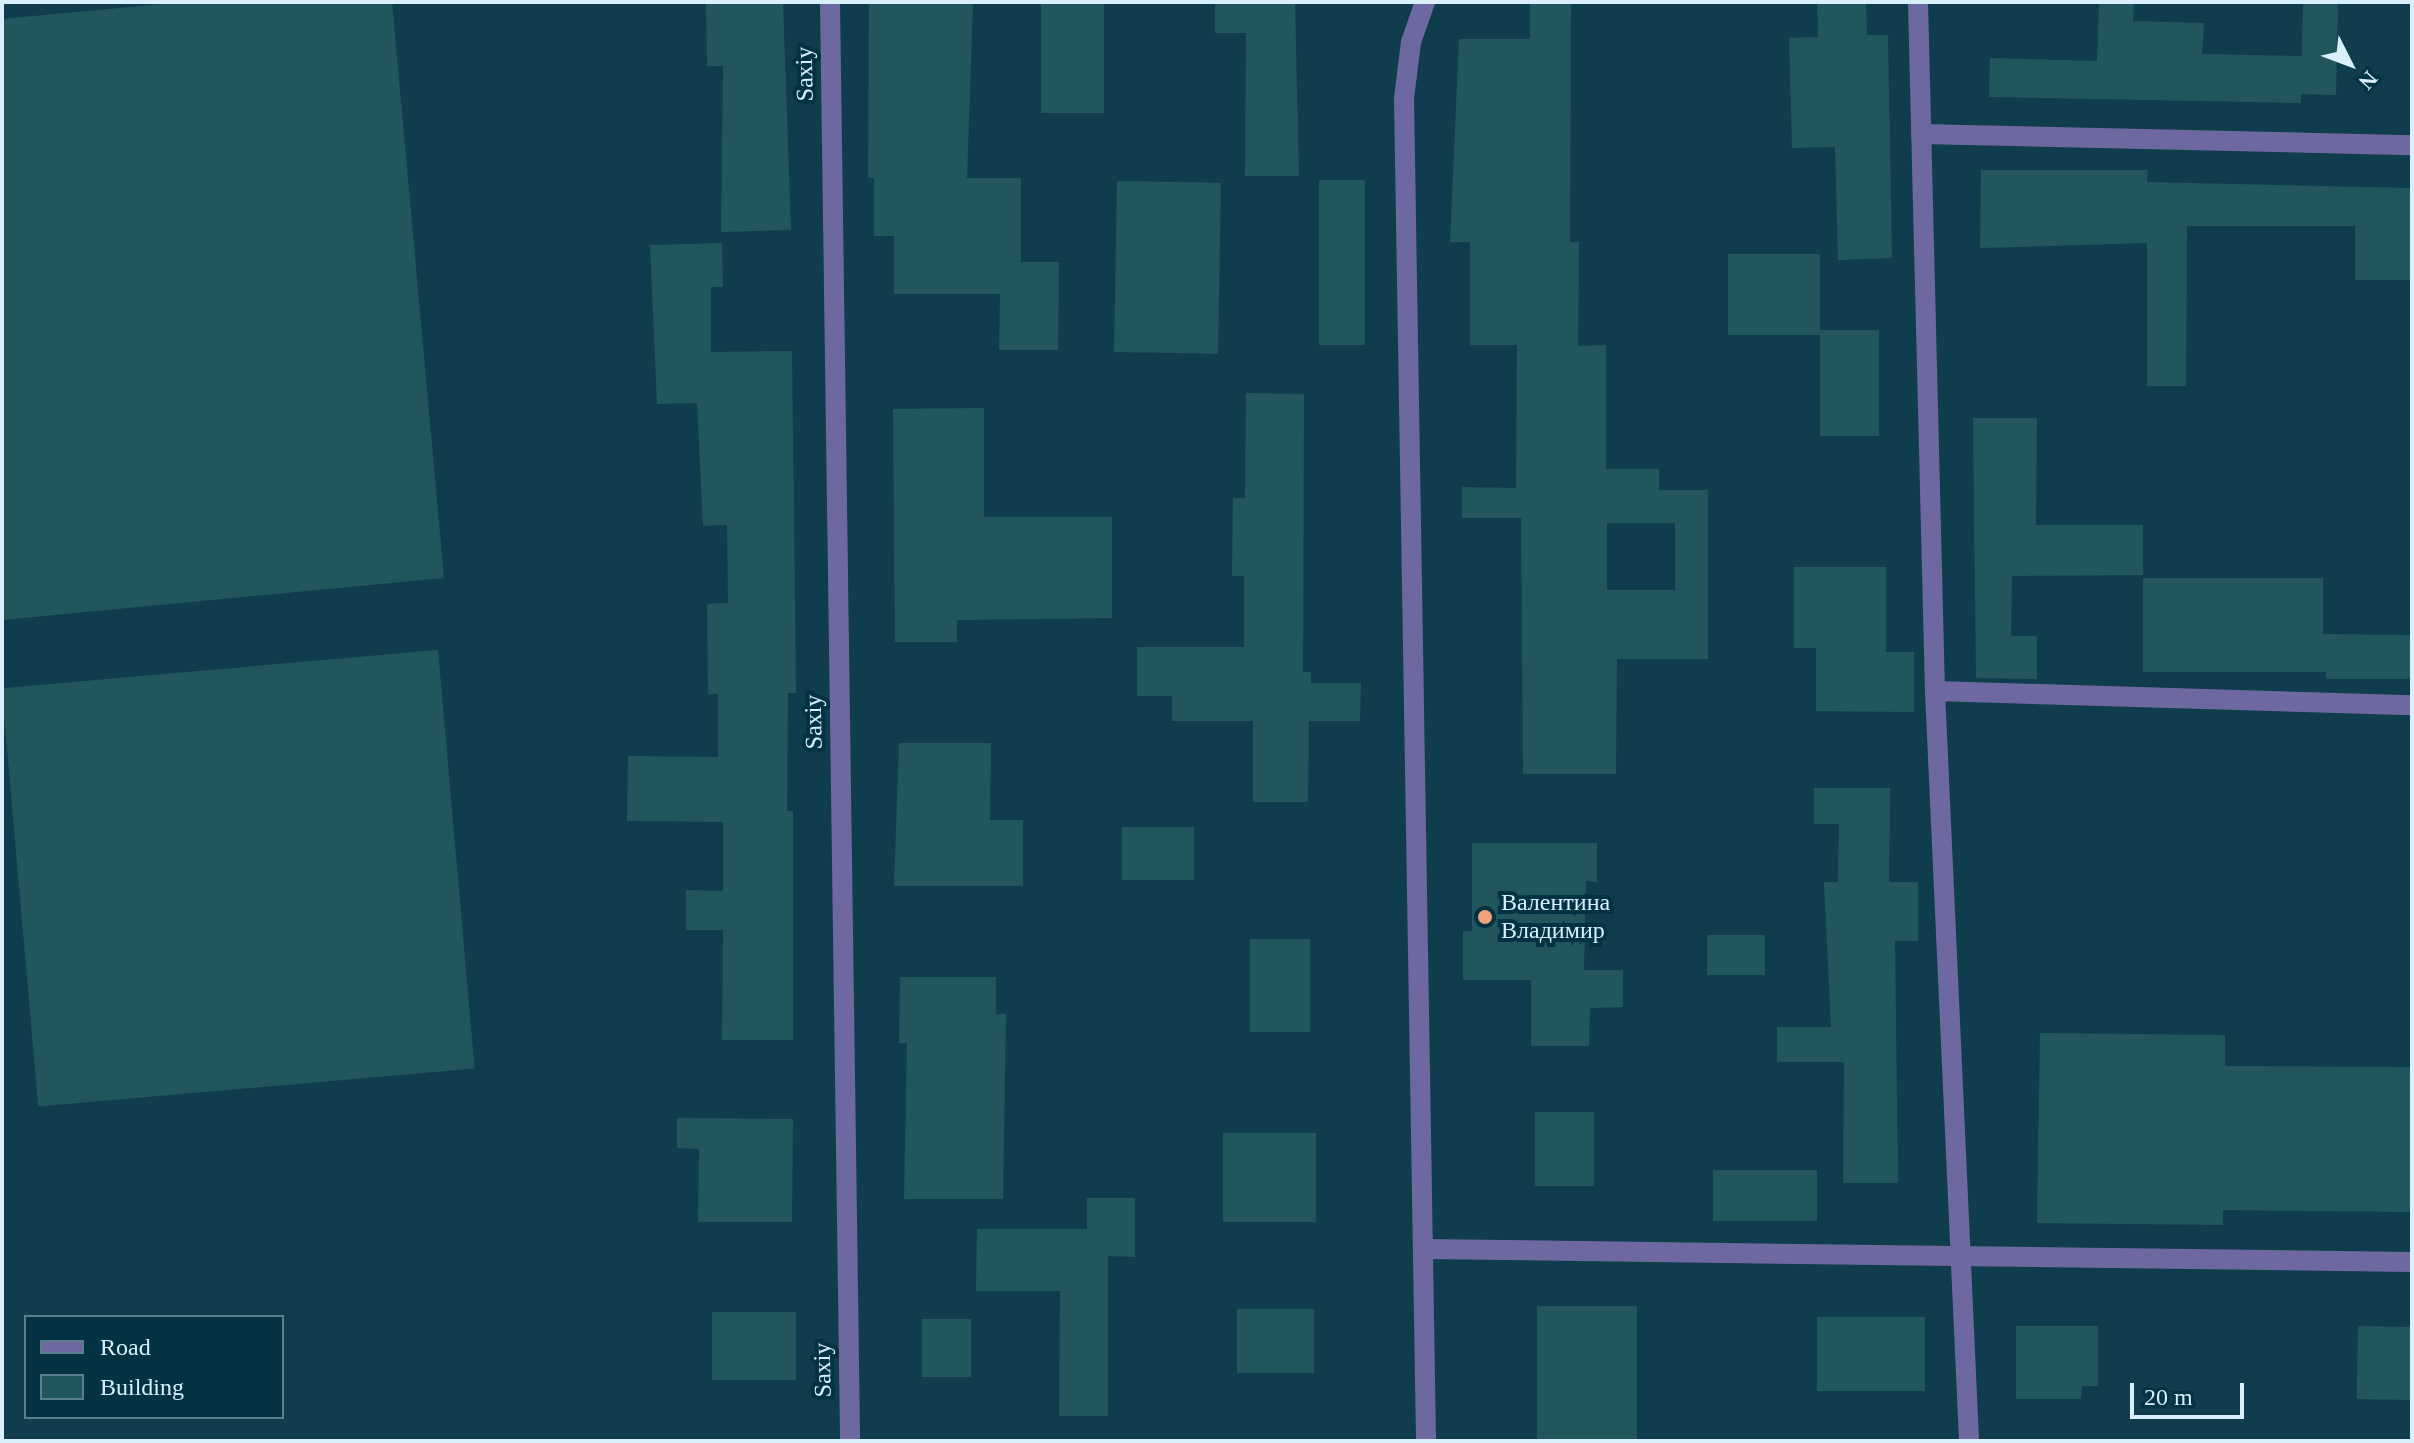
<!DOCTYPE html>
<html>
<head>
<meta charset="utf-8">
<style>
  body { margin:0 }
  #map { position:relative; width:2414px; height:1443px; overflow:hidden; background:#103d4e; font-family:"Times New Roman",serif }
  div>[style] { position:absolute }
  .building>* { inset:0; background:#22565d; transform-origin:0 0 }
  .street>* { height:20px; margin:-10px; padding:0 10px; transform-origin:10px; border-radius:10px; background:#6e68a0 }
  .dots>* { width:22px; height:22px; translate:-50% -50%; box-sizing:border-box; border:4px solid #033243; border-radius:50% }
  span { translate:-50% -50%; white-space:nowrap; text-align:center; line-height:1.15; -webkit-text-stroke:8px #033243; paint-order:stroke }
  .street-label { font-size:24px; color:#d9f0fb }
  .poi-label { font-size:24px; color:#d9f0fb }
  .left { translate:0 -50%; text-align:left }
  .frame { position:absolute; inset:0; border:4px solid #d9f0fb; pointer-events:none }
  .legend { position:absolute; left:24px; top:1315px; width:260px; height:104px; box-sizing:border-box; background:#033243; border:2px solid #597e8d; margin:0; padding:10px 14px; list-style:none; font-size:24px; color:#d9f0fb }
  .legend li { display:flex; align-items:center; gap:16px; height:40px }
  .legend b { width:40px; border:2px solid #597e8d }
  .north { position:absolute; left:2310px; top:24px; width:80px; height:80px; -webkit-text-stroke:6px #033243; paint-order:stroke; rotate:132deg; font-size:22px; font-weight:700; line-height:32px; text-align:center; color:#d9f0fb }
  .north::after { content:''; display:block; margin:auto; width:28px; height:36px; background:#d9f0fb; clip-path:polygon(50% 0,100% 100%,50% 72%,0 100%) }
  .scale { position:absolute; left:2130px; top:1383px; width:114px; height:36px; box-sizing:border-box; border:4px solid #d9f0fb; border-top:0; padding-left:10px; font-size:24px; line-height:28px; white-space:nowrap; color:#d9f0fb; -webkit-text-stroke:6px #033243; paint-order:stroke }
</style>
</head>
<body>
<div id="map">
  <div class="building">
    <i style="clip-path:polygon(183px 2px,392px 2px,444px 578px,2px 620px,2px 19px)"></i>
    <i style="clip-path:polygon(706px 2px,783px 2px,791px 230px,721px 232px,723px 66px,707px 66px)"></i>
    <i style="clip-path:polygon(869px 2px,973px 2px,967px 178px,1021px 178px,1021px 262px,1059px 262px,1058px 350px,999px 350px,1000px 294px,894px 294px,894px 236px,874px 236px,874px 178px,868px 178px)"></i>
    <i style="left:1041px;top:2px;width:63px;height:111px"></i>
    <i style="clip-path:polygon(1215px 2px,1295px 2px,1299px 176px,1245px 176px,1246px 33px,1215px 33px)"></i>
    <i style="clip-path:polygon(evenodd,1530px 2px,1571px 2px,1570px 242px,1579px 242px,1578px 346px,1606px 345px,1606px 469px,1659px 469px,1659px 490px,1708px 490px,1708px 659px,1617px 659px,1616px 774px,1523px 774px,1521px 518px,1462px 518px,1462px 487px,1516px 488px,1517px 345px,1470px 345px,1470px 242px,1450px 242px,1459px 39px,1530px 39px,1530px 2px,1607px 523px,1675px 523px,1675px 590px,1607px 590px,1607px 523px)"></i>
    <i style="clip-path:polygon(1817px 2px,1866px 2px,1867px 35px,1888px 35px,1892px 258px,1838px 260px,1835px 147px,1792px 148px,1789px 38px,1818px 37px)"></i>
    <i style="clip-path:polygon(2099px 2px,2134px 2px,2133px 21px,2204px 23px,2202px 54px,2302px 56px,2303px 2px,2338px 2px,2336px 95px,2301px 94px,2301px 103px,1989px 97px,1990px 58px,2097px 61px)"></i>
    <i style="clip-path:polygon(1981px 170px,2148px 170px,2147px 182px,2412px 188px,2412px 280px,2355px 280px,2355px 226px,2187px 226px,2186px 386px,2147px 386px,2147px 243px,1980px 248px)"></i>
    <i style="left:1319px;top:180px;width:46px;height:165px"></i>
    <i style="left:1117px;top:181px;width:104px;height:171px;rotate:1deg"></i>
    <i style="clip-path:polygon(722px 243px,723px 287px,711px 287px,711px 352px,792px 351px,796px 693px,788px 693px,787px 811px,793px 811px,793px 1040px,722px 1040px,723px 930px,686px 930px,686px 890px,723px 891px,723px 822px,627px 821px,628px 756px,718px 757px,718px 694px,708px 694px,707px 604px,728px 603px,727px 525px,703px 526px,697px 403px,657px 404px,650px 245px)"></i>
    <i style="left:1728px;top:254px;width:92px;height:81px"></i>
    <i style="left:1820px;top:330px;width:59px;height:106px"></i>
    <i style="clip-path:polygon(1246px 393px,1304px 394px,1303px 672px,1311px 672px,1311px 683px,1361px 683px,1360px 721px,1309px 721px,1308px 802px,1253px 802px,1253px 721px,1172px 721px,1172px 696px,1137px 696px,1137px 647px,1244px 647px,1244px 576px,1232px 576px,1233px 498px,1245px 498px)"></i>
    <i style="clip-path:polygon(984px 408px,984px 517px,1112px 517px,1112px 618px,957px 620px,957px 642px,895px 642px,893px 409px)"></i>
    <i style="clip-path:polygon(1973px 418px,2037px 418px,2036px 525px,2143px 525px,2143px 575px,2012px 576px,2011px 636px,2037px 636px,2037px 679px,1976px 678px)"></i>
    <i style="clip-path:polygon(1794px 567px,1886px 567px,1886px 652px,1914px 652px,1914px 712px,1816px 711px,1816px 648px,1794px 648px)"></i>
    <i style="clip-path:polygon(2143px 578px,2323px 578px,2323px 634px,2412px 635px,2412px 679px,2326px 679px,2326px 672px,2143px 672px)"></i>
    <i style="left:438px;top:650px;width:420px;height:438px;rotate:85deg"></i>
    <i style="clip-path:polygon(899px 743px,991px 743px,990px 820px,1023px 820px,1023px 886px,894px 886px)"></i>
    <i style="clip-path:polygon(1814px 788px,1890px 788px,1889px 882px,1918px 882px,1918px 941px,1895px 941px,1898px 1183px,1843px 1183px,1844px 1062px,1777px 1062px,1777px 1027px,1831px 1027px,1824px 882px,1838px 882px,1839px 824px,1814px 824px)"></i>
    <i style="left:1122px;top:827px;width:72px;height:53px"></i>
    <i style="clip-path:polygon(1472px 843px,1597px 843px,1597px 882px,1586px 881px,1584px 970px,1623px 970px,1623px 1007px,1590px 1008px,1589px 1046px,1531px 1046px,1531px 980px,1463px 980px,1463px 931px,1472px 931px)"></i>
    <i style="left:1707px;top:935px;width:58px;height:40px"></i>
    <i style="left:1250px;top:939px;width:60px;height:93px"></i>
    <i style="clip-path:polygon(900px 977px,996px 977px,996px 1014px,1006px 1014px,1003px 1199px,904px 1199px,907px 1043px,899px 1043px)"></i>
    <i style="clip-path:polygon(2040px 1033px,2225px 1035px,2225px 1066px,2412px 1067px,2412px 1212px,2223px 1210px,2223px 1225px,2037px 1223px)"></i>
    <i style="left:1535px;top:1112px;width:59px;height:74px"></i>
    <i style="clip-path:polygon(677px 1118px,793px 1119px,792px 1222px,698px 1222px,699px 1149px,677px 1148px)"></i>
    <i style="left:1223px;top:1133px;width:93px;height:89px"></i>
    <i style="left:1713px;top:1170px;width:104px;height:51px"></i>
    <i style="clip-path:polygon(1087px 1198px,1135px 1198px,1135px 1257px,1108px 1256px,1108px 1416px,1059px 1416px,1060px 1291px,976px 1291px,977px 1229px,1087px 1229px)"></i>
    <i style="left:1537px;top:1306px;width:100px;height:135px"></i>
    <i style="left:1237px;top:1309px;width:77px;height:64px"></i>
    <i style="left:712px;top:1312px;width:84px;height:68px"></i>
    <i style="left:1817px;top:1317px;width:108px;height:74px"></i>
    <i style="left:922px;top:1319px;width:49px;height:58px"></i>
    <i style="clip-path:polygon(2016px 1326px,2098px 1326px,2098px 1386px,2082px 1386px,2081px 1399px,2016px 1399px)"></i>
    <i style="left:2358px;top:1326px;width:54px;height:73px;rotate:1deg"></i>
  </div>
  <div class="street">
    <i style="left:830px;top:2px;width:1439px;rotate:89.2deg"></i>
    <i style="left:1425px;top:2px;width:42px;rotate:109.3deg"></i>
    <i style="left:1411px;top:42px;width:56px;rotate:97.1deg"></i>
    <i style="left:1404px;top:98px;width:1343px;rotate:89.06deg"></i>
    <i style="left:1918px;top:2px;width:689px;rotate:88.59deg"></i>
    <i style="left:1935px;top:691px;width:751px;rotate:87.4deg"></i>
    <i style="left:1921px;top:134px;width:491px;rotate:1.3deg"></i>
    <i style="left:1935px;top:691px;width:477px;rotate:1.7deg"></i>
    <i style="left:1423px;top:1249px;width:989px;rotate:0.75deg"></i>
  </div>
  <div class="dots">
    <i style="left:1485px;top:917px;background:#f0a27a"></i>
  </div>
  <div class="street-label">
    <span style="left:805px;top:74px;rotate:-91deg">Saxiy</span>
    <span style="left:814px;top:722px;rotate:-91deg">Saxiy</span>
    <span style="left:823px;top:1370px;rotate:-91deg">Saxiy</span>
  </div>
  <div class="poi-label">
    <span class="left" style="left:1501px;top:917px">Валентина<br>Владимир</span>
  </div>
  <div class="frame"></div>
  <ul class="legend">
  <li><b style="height:10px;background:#6e68a0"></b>Road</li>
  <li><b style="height:22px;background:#22565d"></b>Building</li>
  </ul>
  <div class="north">N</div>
  <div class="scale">20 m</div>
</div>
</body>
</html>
